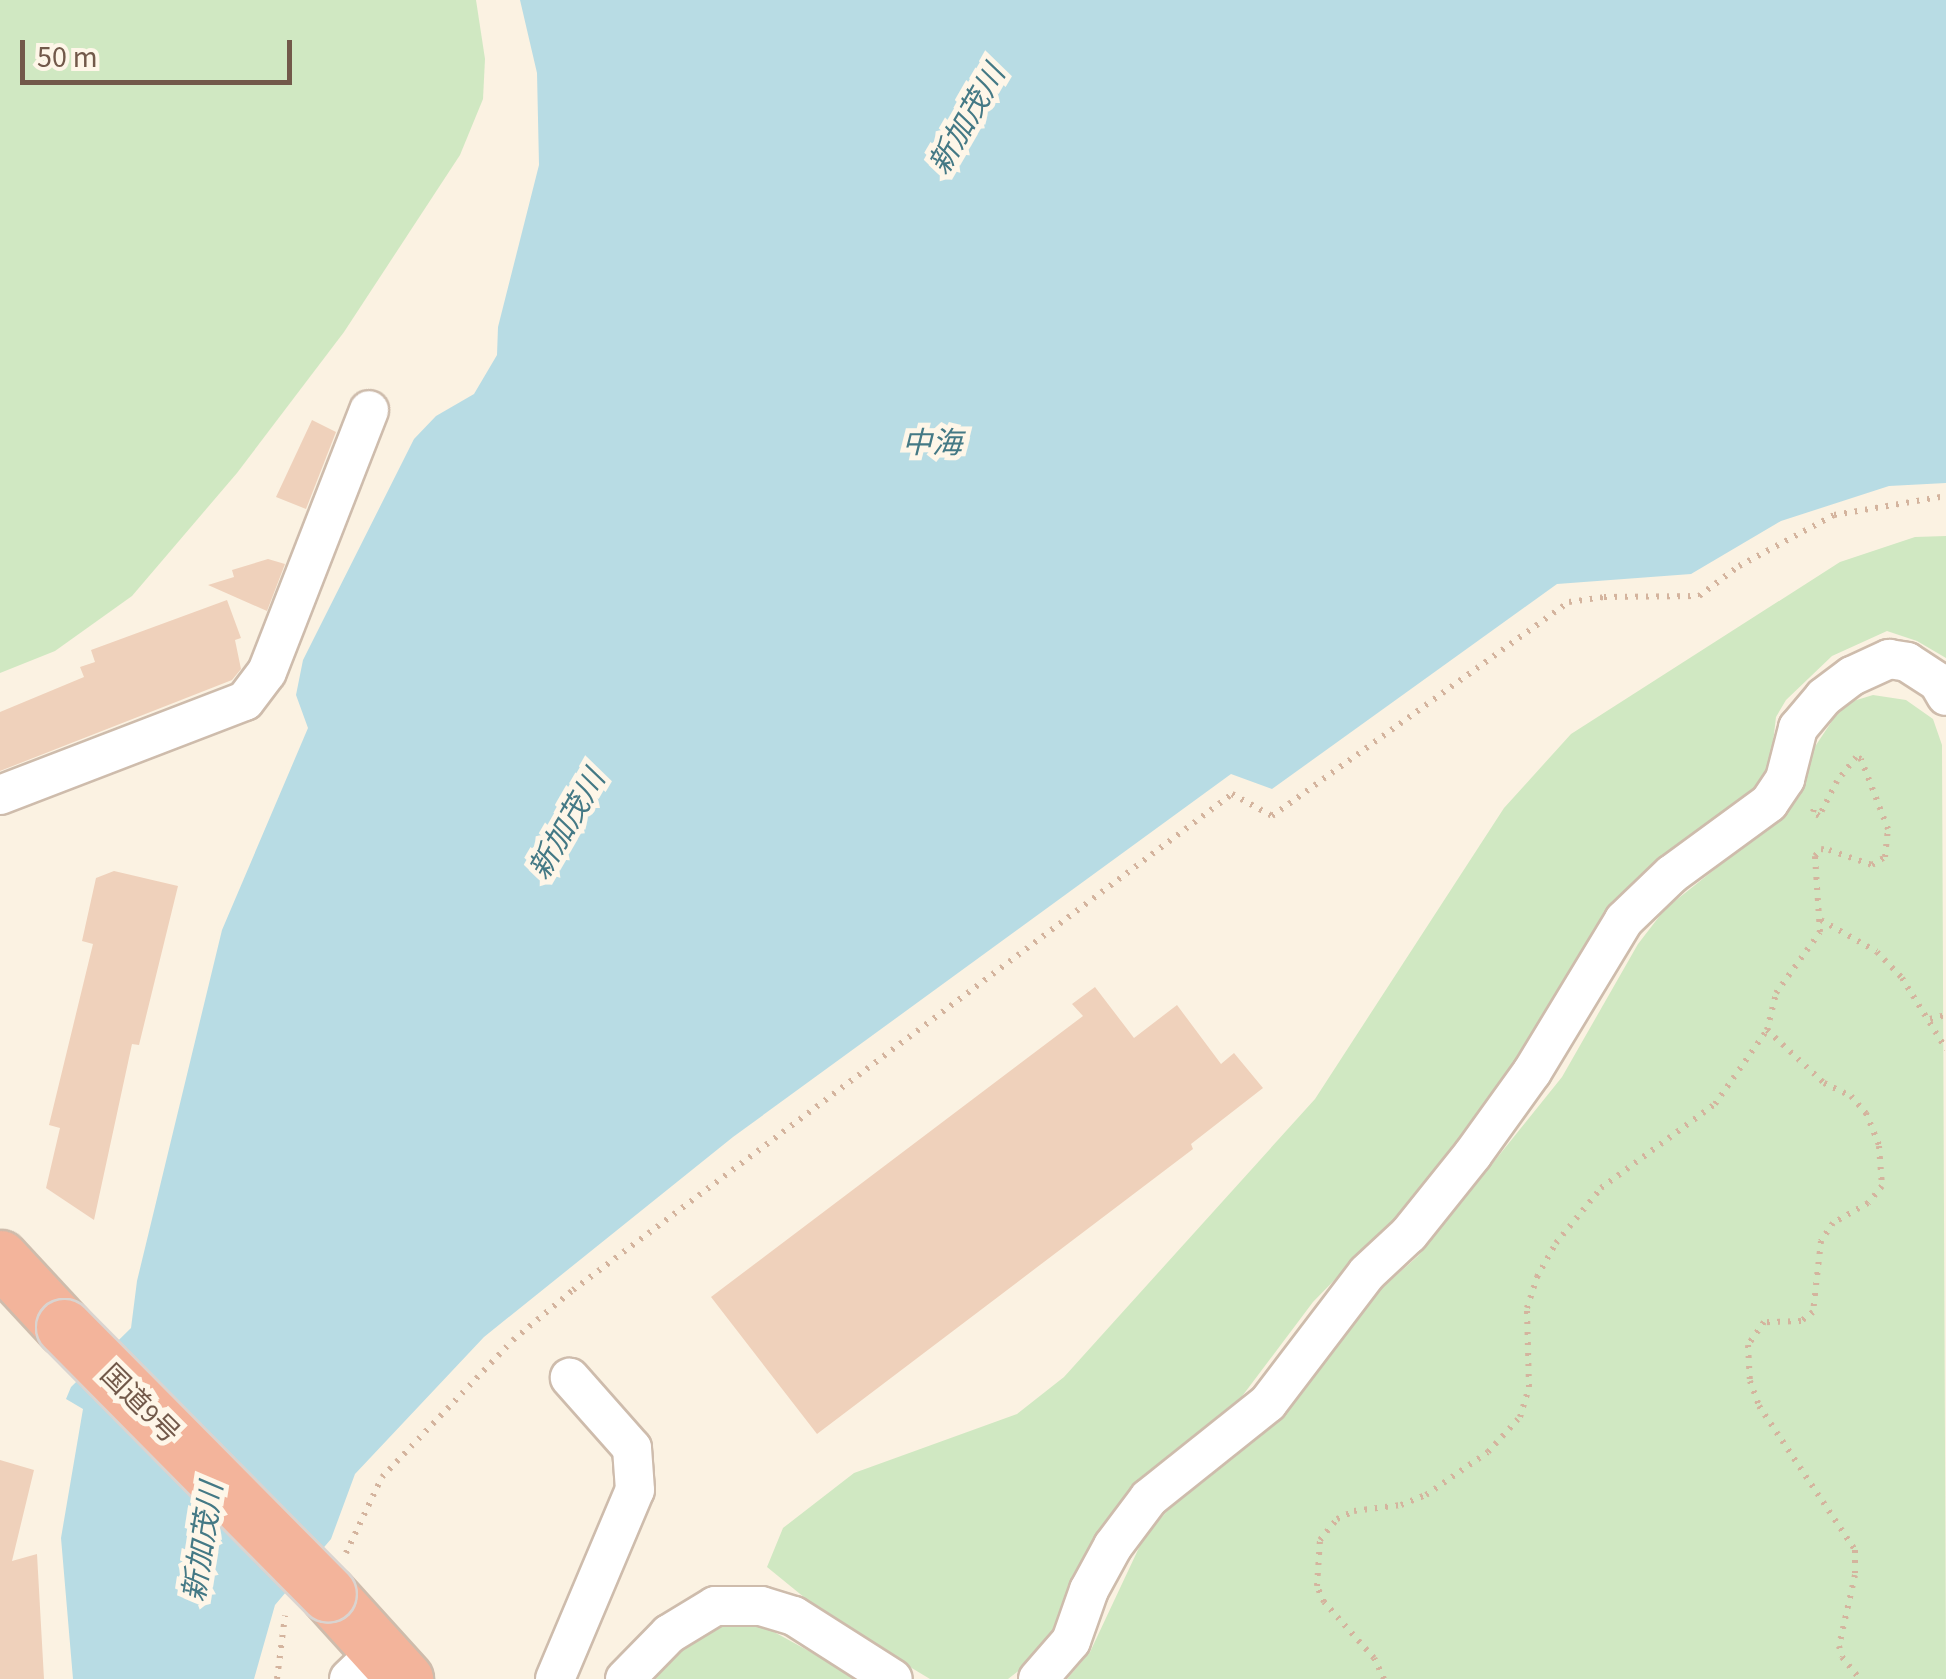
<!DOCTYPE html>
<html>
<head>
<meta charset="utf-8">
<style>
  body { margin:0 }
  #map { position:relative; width:1946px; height:1679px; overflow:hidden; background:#fbf2e2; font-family:"Source Sans 3","Noto Sans JP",sans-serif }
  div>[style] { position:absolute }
  .green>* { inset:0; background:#d0e8c2 }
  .water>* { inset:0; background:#b8dce4 }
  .pier>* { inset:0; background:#fbf2e2 }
  .building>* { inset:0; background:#efd1bb }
  .path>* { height:6px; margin-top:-3px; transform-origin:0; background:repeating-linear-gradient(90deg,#d4b49e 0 2.5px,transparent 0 10.5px) }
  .roads { filter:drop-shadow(2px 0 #cebcac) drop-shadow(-2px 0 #cebcac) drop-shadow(0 2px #cebcac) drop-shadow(0 -2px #cebcac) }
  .minor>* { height:38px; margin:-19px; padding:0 19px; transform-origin:19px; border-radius:19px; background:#fff }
  .highway>* { height:55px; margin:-27.5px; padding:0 27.5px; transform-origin:27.5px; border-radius:27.5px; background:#f3b49b }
  .bridges { filter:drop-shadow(2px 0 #dad4d0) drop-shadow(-2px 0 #dad4d0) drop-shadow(0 2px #dad4d0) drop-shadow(0 -2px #dad4d0) }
  .highway-bridge>* { height:55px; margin:-27.5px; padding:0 27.5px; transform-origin:27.5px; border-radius:27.5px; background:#f3b49b }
  span { translate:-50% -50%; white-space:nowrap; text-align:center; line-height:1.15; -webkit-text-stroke:10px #fef6e8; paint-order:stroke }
  .street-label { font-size:28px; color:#72594a }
  .water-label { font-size:30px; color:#447985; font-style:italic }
  .scale { position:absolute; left:20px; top:40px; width:272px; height:45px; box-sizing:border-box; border:5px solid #72594a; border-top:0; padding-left:12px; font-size:30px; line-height:35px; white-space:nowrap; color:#72594a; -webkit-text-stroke:8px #fef6e8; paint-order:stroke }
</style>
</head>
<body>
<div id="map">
  <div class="green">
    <i style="clip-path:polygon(0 0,476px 0,485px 59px,483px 99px,460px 155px,344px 332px,237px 473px,132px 596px,55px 651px,0 673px)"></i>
    <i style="clip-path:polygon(1946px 536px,1946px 658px,1917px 641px,1887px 631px,1832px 656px,1786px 700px,1776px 717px,1771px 760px,1761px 781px,1723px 817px,1655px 862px,1601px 927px,1544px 1029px,1430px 1182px,1313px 1302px,1240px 1399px,1115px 1509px,1057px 1624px,1021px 1669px,1008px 1679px,930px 1679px,832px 1620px,767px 1567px,783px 1528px,854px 1473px,1017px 1414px,1064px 1377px,1315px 1099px,1504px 808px,1571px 734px,1840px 562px,1915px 537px)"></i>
    <i style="clip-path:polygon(1873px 695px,1906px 700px,1933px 719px,1942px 745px,1946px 1679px,1067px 1679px,1090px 1652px,1144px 1537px,1169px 1509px,1282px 1414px,1344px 1322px,1418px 1256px,1562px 1077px,1638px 944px,1665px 909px,1774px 822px,1799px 795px,1810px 754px,1834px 718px,1850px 702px)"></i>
    <i style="clip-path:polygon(720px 1624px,765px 1627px,860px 1679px,652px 1679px,685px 1646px)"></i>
  </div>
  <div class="water">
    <i style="clip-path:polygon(520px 0,1946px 0,1946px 483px,1889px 486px,1781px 521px,1691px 574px,1557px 584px,1272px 789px,1231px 774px,733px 1137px,484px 1337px,355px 1474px,331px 1539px,275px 1605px,254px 1679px,73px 1679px,61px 1538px,83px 1409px,66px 1399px,71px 1387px,131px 1328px,137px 1281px,222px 930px,308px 728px,296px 695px,303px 660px,414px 439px,436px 416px,474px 394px,497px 355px,498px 327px,539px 165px,537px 73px)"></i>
  </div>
  <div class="pier">
    <i style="clip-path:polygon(302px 726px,306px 728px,219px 931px,136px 1282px,132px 1278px,218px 928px)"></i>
  </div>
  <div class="building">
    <i style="clip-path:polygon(312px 420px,336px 432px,306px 509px,276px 497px)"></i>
    <i style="clip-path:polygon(268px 559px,285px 564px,267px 611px,208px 585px,234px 577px,232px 570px)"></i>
    <i style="clip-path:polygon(227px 600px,241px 638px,235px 640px,241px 669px,232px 680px,0 771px,0 712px,84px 677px,80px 667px,95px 662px,91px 650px)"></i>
    <i style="clip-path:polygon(114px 871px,178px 886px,139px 1045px,132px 1044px,94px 1220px,46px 1188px,60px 1128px,49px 1125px,93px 944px,82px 941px,96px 878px)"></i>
    <i style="clip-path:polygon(1095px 987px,1134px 1038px,1177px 1005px,1221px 1064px,1234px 1053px,1263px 1088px,1191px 1144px,1193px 1149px,817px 1434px,711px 1297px,1083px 1016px,1072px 1004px)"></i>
    <i style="clip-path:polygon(0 1460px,34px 1470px,12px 1561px,37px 1554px,44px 1679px,0 1679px)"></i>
  </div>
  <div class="path">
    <i style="left:1821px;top:920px;width:64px;rotate:29.7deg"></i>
    <i style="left:1877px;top:952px;width:36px;rotate:46deg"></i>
    <i style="left:1902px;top:978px;width:84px;rotate:58.2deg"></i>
    <i style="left:1930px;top:1019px;width:16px;rotate:-14deg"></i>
    <i style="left:1767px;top:1030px;width:78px;rotate:42.9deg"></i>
    <i style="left:1824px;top:1083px;width:30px;rotate:26deg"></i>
    <i style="left:1851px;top:1096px;width:23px;rotate:49deg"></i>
    <i style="left:1866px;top:1113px;width:35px;rotate:68deg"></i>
    <i style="left:1879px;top:1146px;width:40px;rotate:85.7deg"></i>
    <i style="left:1882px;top:1186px;width:22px;rotate:129deg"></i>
    <i style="left:1868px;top:1203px;width:40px;rotate:150.3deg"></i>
    <i style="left:1833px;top:1223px;width:22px;rotate:124deg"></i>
    <i style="left:1821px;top:1241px;width:71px;rotate:96.4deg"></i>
    <i style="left:1813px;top:1312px;width:15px;rotate:143deg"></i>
    <i style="left:1801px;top:1321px;width:37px;rotate:178deg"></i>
    <i style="left:1764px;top:1322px;width:28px;rotate:125deg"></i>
    <i style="left:1748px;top:1345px;width:36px;rotate:87deg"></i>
    <i style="left:1750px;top:1381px;width:27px;rotate:70deg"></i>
    <i style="left:1759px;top:1406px;width:173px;rotate:56.3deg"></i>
    <i style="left:1855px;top:1550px;width:25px;rotate:90deg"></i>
    <i style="left:1855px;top:1575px;width:73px;rotate:102.7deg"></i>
    <i style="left:1839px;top:1646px;width:11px;rotate:75deg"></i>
    <i style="left:1842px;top:1657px;width:28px;rotate:51deg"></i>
    <i style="left:346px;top:1553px;width:84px;rotate:-64.7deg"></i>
    <i style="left:382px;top:1477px;width:190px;rotate:-46.3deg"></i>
    <i style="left:513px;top:1340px;width:78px;rotate:-39.8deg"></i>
    <i style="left:573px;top:1290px;width:825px;rotate:-36.97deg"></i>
    <i style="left:1232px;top:794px;width:46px;rotate:28.8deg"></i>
    <i style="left:1272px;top:816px;width:366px;rotate:-35.8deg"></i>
    <i style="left:1569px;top:602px;width:35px;rotate:-8deg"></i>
    <i style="left:1604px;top:597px;width:95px;rotate:-0.6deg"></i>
    <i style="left:1699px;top:596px;width:50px;rotate:-36.9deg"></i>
    <i style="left:1739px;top:566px;width:108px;rotate:-28.2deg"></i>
    <i style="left:1834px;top:515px;width:114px;rotate:-9.6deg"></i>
    <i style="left:277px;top:1679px;width:64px;rotate:-82.8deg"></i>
    <i style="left:1384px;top:1679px;width:23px;rotate:-115deg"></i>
    <i style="left:1374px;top:1658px;width:75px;rotate:-131.8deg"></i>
    <i style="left:1324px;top:1602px;width:17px;rotate:-114deg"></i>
    <i style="left:1317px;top:1586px;width:46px;rotate:-86.3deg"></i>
    <i style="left:1320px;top:1540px;width:27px;rotate:-51deg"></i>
    <i style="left:1337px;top:1519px;width:19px;rotate:-25deg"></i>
    <i style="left:1354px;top:1511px;width:47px;rotate:-7.3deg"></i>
    <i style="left:1401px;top:1505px;width:27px;rotate:-22deg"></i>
    <i style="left:1426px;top:1495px;width:75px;rotate:-34.7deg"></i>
    <i style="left:1488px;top:1452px;width:47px;rotate:-47.6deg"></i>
    <i style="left:1520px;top:1417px;width:31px;rotate:-73deg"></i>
    <i style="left:1529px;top:1387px;width:79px;rotate:-91.5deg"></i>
    <i style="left:1527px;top:1308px;width:33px;rotate:-72deg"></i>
    <i style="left:1537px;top:1277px;width:39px;rotate:-61deg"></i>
    <i style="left:1556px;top:1243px;width:71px;rotate:-50.7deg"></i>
    <i style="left:1601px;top:1188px;width:142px;rotate:-36.4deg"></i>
    <i style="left:1715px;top:1104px;width:90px;rotate:-54.9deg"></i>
    <i style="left:1767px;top:1030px;width:38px;rotate:-76deg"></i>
    <i style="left:1776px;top:993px;width:75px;rotate:-54.2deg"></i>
    <i style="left:1820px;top:932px;width:76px;rotate:-93.8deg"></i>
    <i style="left:1815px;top:856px;width:9px;rotate:-49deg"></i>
    <i style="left:1821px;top:849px;width:8px;rotate:7deg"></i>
    <i style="left:1829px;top:850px;width:46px;rotate:19.2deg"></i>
    <i style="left:1872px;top:865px;width:15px;rotate:-32deg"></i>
    <i style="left:1885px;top:857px;width:28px;rotate:-84deg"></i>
    <i style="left:1888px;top:829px;width:75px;rotate:-111.1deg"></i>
    <i style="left:1861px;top:759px;width:5px;rotate:-158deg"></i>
    <i style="left:1856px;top:757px;width:31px;rotate:128deg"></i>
    <i style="left:1837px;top:781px;width:39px;rotate:117deg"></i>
    <i style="left:1819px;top:816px;width:7px;rotate:-146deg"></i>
    <i style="left:1813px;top:812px;width:7px;rotate:-74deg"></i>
  </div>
  <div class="roads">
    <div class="minor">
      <i style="left:0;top:795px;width:262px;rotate:-21deg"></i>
      <i style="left:245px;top:701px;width:36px;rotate:-53deg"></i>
      <i style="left:267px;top:672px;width:281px;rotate:-68.7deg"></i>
      <i style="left:349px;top:1679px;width:42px;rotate:-44deg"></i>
      <i style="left:555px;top:1679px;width:205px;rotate:-67.1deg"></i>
      <i style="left:635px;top:1490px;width:42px;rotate:-94.1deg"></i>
      <i style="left:632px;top:1448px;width:94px;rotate:-131.5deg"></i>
      <i style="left:625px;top:1679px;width:63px;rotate:-45.6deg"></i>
      <i style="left:669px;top:1634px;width:54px;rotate:-31.3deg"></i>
      <i style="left:715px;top:1606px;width:46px"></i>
      <i style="left:761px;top:1606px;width:34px;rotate:17deg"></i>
      <i style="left:794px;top:1616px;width:117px;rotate:32.5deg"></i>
      <i style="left:1038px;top:1679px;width:50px;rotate:-49deg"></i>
      <i style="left:1071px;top:1641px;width:54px;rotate:-70.6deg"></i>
      <i style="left:1089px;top:1590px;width:50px;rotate:-61.4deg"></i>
      <i style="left:1113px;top:1546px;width:60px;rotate:-53.1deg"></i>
      <i style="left:1149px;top:1498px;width:152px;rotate:-38.6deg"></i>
      <i style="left:1268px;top:1403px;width:163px;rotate:-52.7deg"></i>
      <i style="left:1367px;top:1273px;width:57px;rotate:-42.9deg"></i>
      <i style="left:1409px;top:1234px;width:102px;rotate:-51.3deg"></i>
      <i style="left:1473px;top:1154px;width:101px;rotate:-54.3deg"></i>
      <i style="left:1532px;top:1072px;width:178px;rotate:-58.8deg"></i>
      <i style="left:1624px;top:920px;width:66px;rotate:-43.8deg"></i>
      <i style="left:1672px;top:874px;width:120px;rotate:-36.2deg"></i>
      <i style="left:1769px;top:803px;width:29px;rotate:-56deg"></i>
      <i style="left:1785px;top:779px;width:53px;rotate:-75.7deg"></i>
      <i style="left:1798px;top:728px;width:40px;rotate:-50deg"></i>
      <i style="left:1824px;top:697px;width:35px;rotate:-37deg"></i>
      <i style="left:1852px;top:676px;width:41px;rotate:-24.7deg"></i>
      <i style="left:1889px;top:659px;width:18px;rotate:9deg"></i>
      <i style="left:1907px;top:662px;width:37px;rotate:33deg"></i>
      <i style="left:1938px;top:682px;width:16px;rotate:60deg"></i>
    </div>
    <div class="highway">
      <i style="left:0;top:1258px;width:94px;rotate:47.2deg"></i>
      <i style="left:328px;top:1594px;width:115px;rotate:47.8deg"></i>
    </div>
  </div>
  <div class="bridges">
    <div class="highway-bridge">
      <i style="left:64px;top:1327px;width:375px;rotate:45.3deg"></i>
    </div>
  </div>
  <div class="street-label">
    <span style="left:140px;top:1404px;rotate:45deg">国道9号</span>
  </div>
  <div class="water-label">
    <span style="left:968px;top:120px;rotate:-60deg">新加茂川</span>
    <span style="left:932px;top:444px">中海</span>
    <span style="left:568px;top:825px;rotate:-60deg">新加茂川</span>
    <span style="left:204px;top:1542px;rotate:-81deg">新加茂川</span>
  </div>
  <div class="scale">50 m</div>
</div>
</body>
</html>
